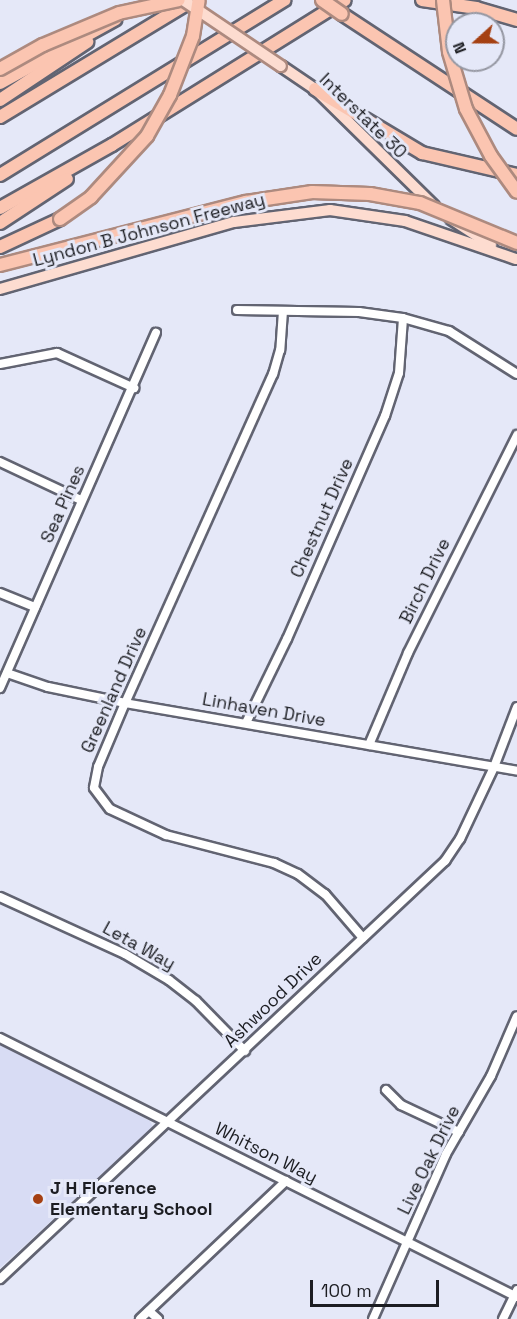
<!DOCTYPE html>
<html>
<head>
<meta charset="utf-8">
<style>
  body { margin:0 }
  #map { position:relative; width:517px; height:1319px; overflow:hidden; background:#e5e8f8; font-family:"Space Grotesk",sans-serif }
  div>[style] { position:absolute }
  .built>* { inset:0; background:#d8dcf4 }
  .roads { filter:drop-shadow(2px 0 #626472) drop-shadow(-2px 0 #626472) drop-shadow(0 2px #626472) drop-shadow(0 -2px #626472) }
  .minor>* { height:8px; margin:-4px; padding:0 4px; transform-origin:4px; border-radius:4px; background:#fff }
  .major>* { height:10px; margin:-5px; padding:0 5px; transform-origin:5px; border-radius:5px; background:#fddcd0 }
  .highway>* { height:12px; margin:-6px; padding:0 6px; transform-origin:6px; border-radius:6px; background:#fbc5b1 }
  .bridges { filter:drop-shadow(2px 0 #ad8a7f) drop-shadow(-2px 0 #ad8a7f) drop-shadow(0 2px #ad8a7f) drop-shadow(0 -2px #ad8a7f) }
  .major-bridge>* { height:10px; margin:-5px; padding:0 5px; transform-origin:5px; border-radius:5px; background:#fddcd0 }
  .highway-bridge>* { height:12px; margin:-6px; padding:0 6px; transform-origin:6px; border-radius:6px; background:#fbc5b1 }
  .dots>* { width:16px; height:16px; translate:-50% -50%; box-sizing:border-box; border:3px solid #e5e8f8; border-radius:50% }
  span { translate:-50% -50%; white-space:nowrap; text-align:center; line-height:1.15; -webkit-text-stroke:6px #e5e8f8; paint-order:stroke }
  .street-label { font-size:18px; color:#1c1d22 }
  .poi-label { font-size:18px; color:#1c1d22; font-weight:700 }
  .left { translate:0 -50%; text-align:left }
  .north { position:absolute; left:445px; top:12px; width:60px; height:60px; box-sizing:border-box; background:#e5e8f8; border:2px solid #9597a2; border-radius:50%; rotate:249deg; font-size:16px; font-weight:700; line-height:24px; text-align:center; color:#1c1d22 }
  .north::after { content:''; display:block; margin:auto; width:21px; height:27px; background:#a54012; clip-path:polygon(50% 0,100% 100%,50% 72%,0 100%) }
  .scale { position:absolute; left:310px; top:1280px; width:129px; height:27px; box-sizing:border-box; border:3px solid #1c1d22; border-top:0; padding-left:8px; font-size:18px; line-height:21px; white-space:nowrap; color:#1c1d22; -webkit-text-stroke:4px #e5e8f8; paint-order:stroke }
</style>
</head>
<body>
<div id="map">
  <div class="built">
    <i style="clip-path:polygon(0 1043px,150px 1121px,153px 1127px,0 1268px)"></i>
  </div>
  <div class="roads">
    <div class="minor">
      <i style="left:237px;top:310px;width:122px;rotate:0.9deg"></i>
      <i style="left:359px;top:312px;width:44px;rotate:7.8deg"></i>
      <i style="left:403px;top:318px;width:48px;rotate:15.8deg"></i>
      <i style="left:449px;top:331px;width:80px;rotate:32.3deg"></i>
      <i style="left:283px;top:311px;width:39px;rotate:94deg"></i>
      <i style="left:280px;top:350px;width:25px;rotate:106deg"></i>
      <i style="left:273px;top:374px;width:361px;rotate:114.2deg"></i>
      <i style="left:125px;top:703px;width:69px;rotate:112.9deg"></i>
      <i style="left:98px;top:767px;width:21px;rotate:101deg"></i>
      <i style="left:94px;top:788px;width:26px;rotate:53deg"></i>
      <i style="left:110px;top:809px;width:62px;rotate:24.9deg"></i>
      <i style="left:166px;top:835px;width:112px;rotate:14.5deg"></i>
      <i style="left:274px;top:863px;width:26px;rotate:25deg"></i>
      <i style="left:298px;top:874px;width:34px;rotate:37deg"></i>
      <i style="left:325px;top:894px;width:58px;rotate:49.2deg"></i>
      <i style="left:0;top:364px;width:58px;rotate:-10.9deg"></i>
      <i style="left:57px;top:353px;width:85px;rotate:24.4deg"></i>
      <i style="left:0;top:462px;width:89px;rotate:25.1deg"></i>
      <i style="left:0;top:593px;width:38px;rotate:22deg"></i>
      <i style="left:7px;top:673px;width:43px;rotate:18.9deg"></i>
      <i style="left:48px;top:687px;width:79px;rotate:11.7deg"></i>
      <i style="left:125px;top:703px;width:398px;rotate:9.8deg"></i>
      <i style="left:0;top:688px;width:388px;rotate:-66.3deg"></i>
      <i style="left:246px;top:723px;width:93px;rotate:-64deg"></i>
      <i style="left:287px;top:639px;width:244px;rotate:-66.3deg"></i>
      <i style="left:385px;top:416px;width:45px;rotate:-72deg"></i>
      <i style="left:399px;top:373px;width:55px;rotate:-85.8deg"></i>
      <i style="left:369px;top:745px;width:100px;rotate:-67deg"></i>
      <i style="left:408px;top:653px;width:244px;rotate:-63.4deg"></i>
      <i style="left:0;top:897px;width:137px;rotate:24.5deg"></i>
      <i style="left:125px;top:954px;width:51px;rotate:30.6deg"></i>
      <i style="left:169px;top:980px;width:34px;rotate:38deg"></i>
      <i style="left:196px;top:1001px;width:70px;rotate:45.6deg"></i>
      <i style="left:0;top:1038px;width:578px;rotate:26.61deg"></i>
      <i style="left:386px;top:1090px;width:21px;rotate:45deg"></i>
      <i style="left:401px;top:1105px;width:64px;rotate:25deg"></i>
      <i style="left:0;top:1279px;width:611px;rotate:-43.21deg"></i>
      <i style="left:445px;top:861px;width:27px;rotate:-56deg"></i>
      <i style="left:460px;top:839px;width:80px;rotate:-64.7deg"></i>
      <i style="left:494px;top:767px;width:64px;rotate:-69deg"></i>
      <i style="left:149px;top:1311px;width:12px;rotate:42deg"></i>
      <i style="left:140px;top:1319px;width:201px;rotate:-43.4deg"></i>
      <i style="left:373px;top:1319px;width:180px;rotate:-66.1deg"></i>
      <i style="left:446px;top:1154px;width:90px;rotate:-60deg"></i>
      <i style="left:491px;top:1076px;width:65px;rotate:-66.6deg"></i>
      <i style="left:503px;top:1319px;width:32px;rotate:-64deg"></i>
    </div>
    <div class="major">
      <i style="left:281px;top:66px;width:41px;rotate:34.1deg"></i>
      <i style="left:315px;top:89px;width:167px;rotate:44.5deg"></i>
      <i style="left:451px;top:219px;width:48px;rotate:33deg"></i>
      <i style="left:0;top:289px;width:243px;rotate:-16deg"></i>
      <i style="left:234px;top:222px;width:97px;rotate:-7.1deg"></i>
      <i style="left:330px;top:210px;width:76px;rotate:8.3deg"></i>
      <i style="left:405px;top:221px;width:117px;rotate:18.9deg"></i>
    </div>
    <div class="highway">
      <i style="left:422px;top:0;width:55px;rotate:8.4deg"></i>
      <i style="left:476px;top:8px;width:43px;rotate:16.3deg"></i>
      <i style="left:342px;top:14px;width:209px;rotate:33.3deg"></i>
      <i style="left:0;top:83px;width:132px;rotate:-28.9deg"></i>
      <i style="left:315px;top:89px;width:125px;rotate:30.9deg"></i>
      <i style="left:422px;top:153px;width:98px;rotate:13deg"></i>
      <i style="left:0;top:100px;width:105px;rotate:-33.7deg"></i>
      <i style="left:0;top:117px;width:226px;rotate:-31.2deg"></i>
      <i style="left:0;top:175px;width:334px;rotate:-31.6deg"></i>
      <i style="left:0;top:208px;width:129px;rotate:-29.4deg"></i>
      <i style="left:112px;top:145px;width:274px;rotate:-31.9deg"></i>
      <i style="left:0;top:223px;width:80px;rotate:-33.3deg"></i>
      <i style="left:0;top:247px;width:66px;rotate:-25deg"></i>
    </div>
  </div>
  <div class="bridges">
    <div class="major-bridge">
      <i style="left:183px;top:0;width:118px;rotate:34deg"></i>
    </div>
    <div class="highway-bridge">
      <i style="left:322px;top:0;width:24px;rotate:35deg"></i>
      <i style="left:443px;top:0;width:52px;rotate:83.4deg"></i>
      <i style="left:449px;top:52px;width:59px;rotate:73.4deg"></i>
      <i style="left:466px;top:109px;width:53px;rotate:62deg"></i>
      <i style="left:491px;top:156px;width:44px;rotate:54.2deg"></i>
      <i style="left:0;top:69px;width:49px;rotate:-29.2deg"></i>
      <i style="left:43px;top:45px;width:82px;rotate:-22.8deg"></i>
      <i style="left:119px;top:13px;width:61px;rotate:-12.2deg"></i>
      <i style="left:60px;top:219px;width:38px;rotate:-35deg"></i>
      <i style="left:91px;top:197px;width:83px;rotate:-47.4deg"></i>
      <i style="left:147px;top:136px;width:47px;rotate:-60.7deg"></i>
      <i style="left:170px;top:95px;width:63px;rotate:-68.7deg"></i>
      <i style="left:193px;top:36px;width:36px;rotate:-81deg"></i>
      <i style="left:0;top:265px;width:254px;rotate:-14.4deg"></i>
      <i style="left:246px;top:202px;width:67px;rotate:-8.6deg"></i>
      <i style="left:312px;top:192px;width:58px;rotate:2deg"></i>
      <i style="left:370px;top:194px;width:51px;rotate:10.2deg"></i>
      <i style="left:420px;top:203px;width:105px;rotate:22.4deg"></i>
    </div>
  </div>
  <div class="dots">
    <i style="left:38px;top:1199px;background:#a54012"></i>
  </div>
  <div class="street-label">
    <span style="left:363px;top:116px;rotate:44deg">Interstate 30</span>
    <span style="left:149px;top:230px;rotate:-15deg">Lyndon B Johnson Freeway</span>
    <span style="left:63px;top:504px;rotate:-66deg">Sea Pines</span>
    <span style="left:322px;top:518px;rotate:-66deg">Chestnut Drive</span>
    <span style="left:425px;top:581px;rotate:-64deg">Birch Drive</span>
    <span style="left:114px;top:690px;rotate:-66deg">Greenland Drive</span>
    <span style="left:264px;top:710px;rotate:10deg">Linhaven Drive</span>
    <span style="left:139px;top:946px;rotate:29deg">Leta Way</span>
    <span style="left:273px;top:1000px;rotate:-44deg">Ashwood Drive</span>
    <span style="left:266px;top:1153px;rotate:27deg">Whitson Way</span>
    <span style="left:429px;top:1160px;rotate:-64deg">Live Oak Drive</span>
  </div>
  <div class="poi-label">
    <span class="left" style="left:50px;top:1199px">J H Florence<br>Elementary School</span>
  </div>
  <div class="north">N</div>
  <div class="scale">100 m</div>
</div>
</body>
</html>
